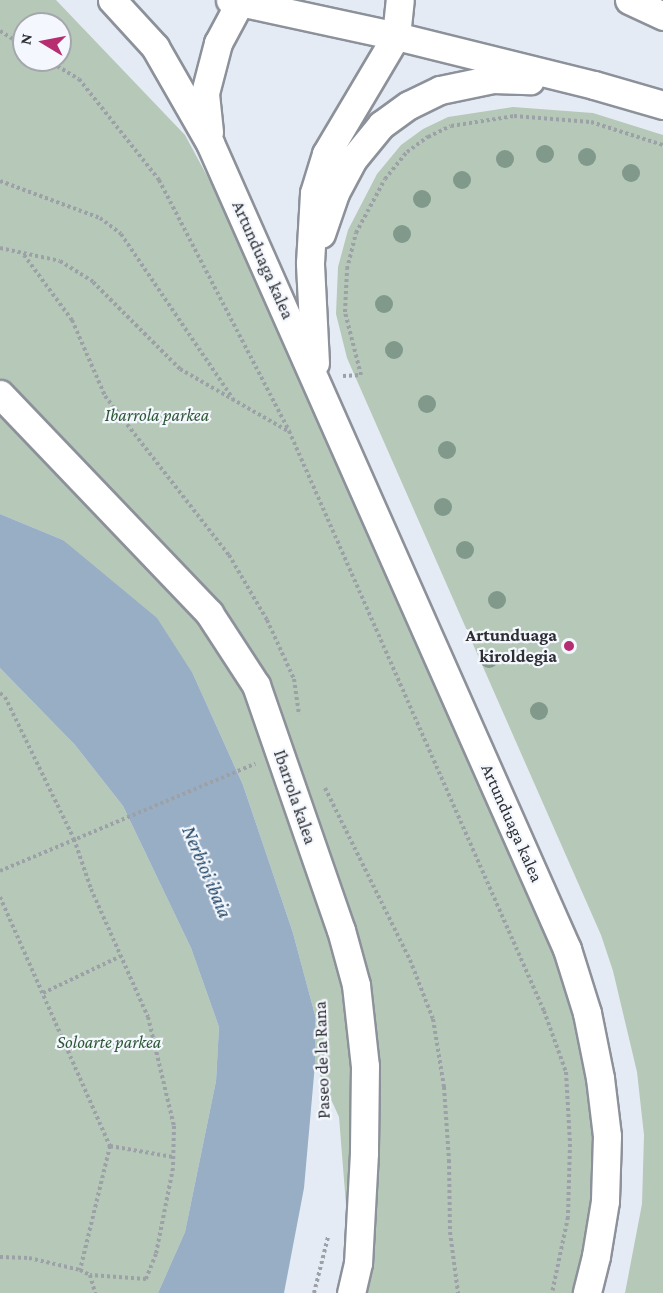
<!DOCTYPE html>
<html>
<head>
<meta charset="utf-8">
<style>
  body { margin:0 }
  #map { position:relative; width:663px; height:1293px; overflow:hidden; background:#e5ebf4; font-family:"Crimson Pro",serif }
  div>[style] { position:absolute }
  .green>* { inset:0; background:#b6c8b8 }
  .water>* { inset:0; background:#98aec5 }
  .path>* { height:4px; margin-top:-2px; transform-origin:0; background:repeating-linear-gradient(90deg,#9ca0a7 0 3px,transparent 0 6px) }
  .roads { filter:drop-shadow(2px 0 #8c919a) drop-shadow(-2px 0 #8c919a) drop-shadow(0 2px #8c919a) drop-shadow(0 -2px #8c919a) }
  .street>* { height:27px; margin:-13.5px; padding:0 13.5px; transform-origin:13.5px; border-radius:13.5px; background:#fff }
  .trees>* { width:18px; height:18px; margin:-9px; border-radius:50%; background:#80998b }
  .dots>* { width:16px; height:16px; translate:-50% -50%; box-sizing:border-box; border:3px solid #f4f8fe; border-radius:50% }
  span { translate:-50% -50%; white-space:nowrap; text-align:center; line-height:1.15; -webkit-text-stroke:4.5px #f4f8fe; paint-order:stroke }
  .street-label { font-size:18px; color:#2d2f32 }
  .park-label { font-size:18px; color:#2d5635; font-style:italic }
  .poi-label { font-size:18px; color:#2d2f32; font-weight:700 }
  .right { translate:-100% -50%; text-align:right }
  .water-label { font-size:20px; color:#214567; font-style:italic }
  .north { position:absolute; left:12px; top:12px; width:60px; height:60px; box-sizing:border-box; background:#f4f8fe; border:2px solid #a4a8ac; border-radius:50%; rotate:280deg; font-size:16px; font-weight:700; line-height:24px; text-align:center; color:#2d2f32 }
  .north::after { content:''; display:block; margin:auto; width:21px; height:27px; background:#b62e6f; clip-path:polygon(50% 0,100% 100%,50% 72%,0 100%) }
</style>
</head>
<body>
<div id="map">
  <div class="green">
    <i style="clip-path:polygon(evenodd,0 0,56px 0,185px 135px,315px 376px,567px 949px,600px 1078px,586px 1293px,353px 1293px,339px 1117px,315px 1064px,315px 1015px,293px 933px,243px 785px,193px 674px,63px 540px,0 514px,0 0,24px 24px,60px 24px,60px 60px,24px 60px,24px 24px)"></i>
    <i style="clip-path:polygon(513px 107px,593px 113px,663px 135px,663px 1293px,625px 1293px,642px 1204px,644px 1135px,637px 1072px,613px 971px,601px 935px,347px 358px,336px 314px,338px 267px,348px 230px,377px 174px,401px 145px,423px 129px,448px 117px)"></i>
    <i style="clip-path:polygon(0 668px,75px 745px,123px 806px,191px 948px,219px 1027px,216px 1081px,185px 1232px,158px 1293px,0 1293px)"></i>
  </div>
  <div class="water">
    <i style="clip-path:polygon(0 514px,63px 540px,157px 618px,193px 674px,243px 785px,293px 933px,315px 1015px,315px 1064px,304px 1188px,284px 1293px,158px 1293px,185px 1232px,216px 1081px,219px 1027px,191px 948px,123px 806px,75px 745px,0 668px)"></i>
  </div>
  <div class="path">
    <i style="left:0;top:31px;width:28px;rotate:32deg"></i>
    <i style="left:47px;top:60px;width:37px;rotate:31deg"></i>
    <i style="left:79px;top:79px;width:129px;rotate:51.6deg"></i>
    <i style="left:159px;top:180px;width:283px;rotate:62.6deg"></i>
    <i style="left:289px;top:431px;width:634px;rotate:66.27deg"></i>
    <i style="left:544px;top:1011px;width:65px;rotate:70.2deg"></i>
    <i style="left:566px;top:1072px;width:72px;rotate:86.8deg"></i>
    <i style="left:570px;top:1144px;width:73px;rotate:91.6deg"></i>
    <i style="left:568px;top:1217px;width:78px;rotate:101.9deg"></i>
    <i style="left:0;top:181px;width:107px;rotate:20.3deg"></i>
    <i style="left:100px;top:218px;width:26px;rotate:37deg"></i>
    <i style="left:121px;top:234px;width:199px;rotate:55.8deg"></i>
    <i style="left:0;top:248px;width:61px;rotate:12.2deg"></i>
    <i style="left:60px;top:261px;width:39px;rotate:32deg"></i>
    <i style="left:93px;top:282px;width:123px;rotate:45deg"></i>
    <i style="left:180px;top:369px;width:125px;rotate:29.9deg"></i>
    <i style="left:24px;top:255px;width:81px;rotate:53.6deg"></i>
    <i style="left:72px;top:320px;width:83px;rotate:66.5deg"></i>
    <i style="left:105px;top:396px;width:202px;rotate:52.1deg"></i>
    <i style="left:229px;top:555px;width:75px;rotate:59.7deg"></i>
    <i style="left:267px;top:620px;width:65px;rotate:65.4deg"></i>
    <i style="left:294px;top:679px;width:36px;rotate:82deg"></i>
    <i style="left:343px;top:376px;width:18px;rotate:-3deg"></i>
    <i style="left:361px;top:375px;width:65px;rotate:-104.3deg"></i>
    <i style="left:345px;top:312px;width:43px;rotate:-87.3deg"></i>
    <i style="left:347px;top:269px;width:37px;rotate:-76deg"></i>
    <i style="left:356px;top:233px;width:61px;rotate:-61.8deg"></i>
    <i style="left:385px;top:179px;width:35px;rotate:-51deg"></i>
    <i style="left:407px;top:152px;width:26px;rotate:-36deg"></i>
    <i style="left:428px;top:137px;width:25px;rotate:-26deg"></i>
    <i style="left:451px;top:126px;width:64px;rotate:-9deg"></i>
    <i style="left:514px;top:116px;width:77px;rotate:4.5deg"></i>
    <i style="left:591px;top:122px;width:76px;rotate:17.7deg"></i>
    <i style="left:0;top:693px;width:6px;rotate:39deg"></i>
    <i style="left:5px;top:697px;width:158px;rotate:64.1deg"></i>
    <i style="left:74px;top:839px;width:53px;rotate:71.2deg"></i>
    <i style="left:91px;top:889px;width:140px;rotate:66deg"></i>
    <i style="left:148px;top:1017px;width:112px;rotate:76.6deg"></i>
    <i style="left:174px;top:1126px;width:42px;rotate:91.4deg"></i>
    <i style="left:173px;top:1168px;width:88px;rotate:101.2deg"></i>
    <i style="left:156px;top:1254px;width:27px;rotate:112deg"></i>
    <i style="left:146px;top:1279px;width:56px;rotate:-175.9deg"></i>
    <i style="left:325px;top:788px;width:192px;rotate:63.7deg"></i>
    <i style="left:410px;top:960px;width:63px;rotate:68.7deg"></i>
    <i style="left:433px;top:1019px;width:69px;rotate:80.8deg"></i>
    <i style="left:444px;top:1087px;width:73px;rotate:86.1deg"></i>
    <i style="left:449px;top:1160px;width:72px;rotate:89.2deg"></i>
    <i style="left:450px;top:1232px;width:62px;rotate:82.5deg"></i>
    <i style="left:0;top:871px;width:277px;rotate:-22.8deg"></i>
    <i style="left:0;top:897px;width:272px;rotate:66.2deg"></i>
    <i style="left:110px;top:1146px;width:128px;rotate:103.6deg"></i>
    <i style="left:43px;top:993px;width:86px;rotate:-25.4deg"></i>
    <i style="left:110px;top:1146px;width:64px;rotate:9.9deg"></i>
    <i style="left:0;top:1257px;width:29px;rotate:2deg"></i>
    <i style="left:29px;top:1258px;width:52px;rotate:13.2deg"></i>
    <i style="left:80px;top:1270px;width:11px;rotate:27deg"></i>
    <i style="left:90px;top:1275px;width:19px;rotate:74deg"></i>
    <i style="left:314px;top:1293px;width:58px;rotate:-76deg"></i>
  </div>
  <div class="roads">
    <div class="street">
      <i style="left:112px;top:0;width:64px;rotate:47.5deg"></i>
      <i style="left:155px;top:47px;width:111px;rotate:60.2deg"></i>
      <i style="left:210px;top:143px;width:882px;rotate:66.11deg"></i>
      <i style="left:567px;top:949px;width:67px;rotate:72.6deg"></i>
      <i style="left:587px;top:1013px;width:66px;rotate:78.7deg"></i>
      <i style="left:600px;top:1078px;width:58px;rotate:83.1deg"></i>
      <i style="left:607px;top:1136px;width:65px;rotate:91.8deg"></i>
      <i style="left:605px;top:1201px;width:56px;rotate:99.3deg"></i>
      <i style="left:596px;top:1256px;width:38px;rotate:104deg"></i>
      <i style="left:230px;top:0;width:170px;rotate:12.2deg"></i>
      <i style="left:396px;top:36px;width:204px;rotate:13.9deg"></i>
      <i style="left:594px;top:85px;width:72px;rotate:16.2deg"></i>
      <i style="left:629px;top:0;width:38px;rotate:25deg"></i>
      <i style="left:209px;top:132px;width:39px;rotate:-96deg"></i>
      <i style="left:205px;top:93px;width:52px;rotate:-75.4deg"></i>
      <i style="left:218px;top:43px;width:49px;rotate:-61.9deg"></i>
      <i style="left:321px;top:234px;width:43px;rotate:-71.1deg"></i>
      <i style="left:335px;top:193px;width:40px;rotate:-62deg"></i>
      <i style="left:354px;top:158px;width:43px;rotate:-50.7deg"></i>
      <i style="left:381px;top:125px;width:34px;rotate:-36deg"></i>
      <i style="left:409px;top:105px;width:34px;rotate:-26deg"></i>
      <i style="left:440px;top:90px;width:54px;rotate:-11.7deg"></i>
      <i style="left:493px;top:79px;width:37px;rotate:2deg"></i>
      <i style="left:315px;top:363px;width:100px;rotate:-92.9deg"></i>
      <i style="left:310px;top:263px;width:70px;rotate:-86.7deg"></i>
      <i style="left:314px;top:193px;width:41px;rotate:-72.9deg"></i>
      <i style="left:326px;top:154px;width:137px;rotate:-59.3deg"></i>
      <i style="left:396px;top:36px;width:36px;rotate:-84deg"></i>
      <i style="left:0;top:394px;width:303px;rotate:46.3deg"></i>
      <i style="left:209px;top:613px;width:86px;rotate:56.9deg"></i>
      <i style="left:256px;top:685px;width:259px;rotate:70.9deg"></i>
      <i style="left:341px;top:930px;width:57px;rotate:74.7deg"></i>
      <i style="left:356px;top:985px;width:81px;rotate:83.7deg"></i>
      <i style="left:365px;top:1066px;width:87px;rotate:90.7deg"></i>
      <i style="left:364px;top:1153px;width:110px;rotate:93.1deg"></i>
      <i style="left:358px;top:1263px;width:31px;rotate:103deg"></i>
    </div>
  </div>
  <div class="trees">
    <i style="left:545px;top:154px"></i>
    <i style="left:587px;top:157px"></i>
    <i style="left:505px;top:159px"></i>
    <i style="left:631px;top:173px"></i>
    <i style="left:462px;top:180px"></i>
    <i style="left:422px;top:199px"></i>
    <i style="left:402px;top:234px"></i>
    <i style="left:384px;top:304px"></i>
    <i style="left:394px;top:350px"></i>
    <i style="left:427px;top:404px"></i>
    <i style="left:447px;top:450px"></i>
    <i style="left:443px;top:507px"></i>
    <i style="left:465px;top:550px"></i>
    <i style="left:497px;top:600px"></i>
    <i style="left:489px;top:659px"></i>
    <i style="left:539px;top:711px"></i>
  </div>
  <div class="dots">
    <i style="left:569px;top:646px;background:#b62e6f"></i>
  </div>
  <div class="street-label">
    <span style="left:263px;top:260px;rotate:66deg">Artunduaga kalea</span>
    <span style="left:295px;top:797px;rotate:71deg">Ibarrola kalea</span>
    <span style="left:512px;top:823px;rotate:66deg">Artunduaga kalea</span>
    <span style="left:322px;top:1060px;rotate:-92deg">Paseo de la Rana</span>
  </div>
  <div class="park-label">
    <span style="left:157px;top:415px">Ibarrola parkea</span>
    <span style="left:109px;top:1042px">Soloarte parkea</span>
  </div>
  <div class="poi-label">
    <span class="right" style="left:557px;top:646px">Artunduaga<br>kiroldegia</span>
  </div>
  <div class="water-label">
    <span style="left:207px;top:872px;rotate:67deg">Nerbioi ibaia</span>
  </div>
  <div class="north">N</div>
</div>
</body>
</html>
